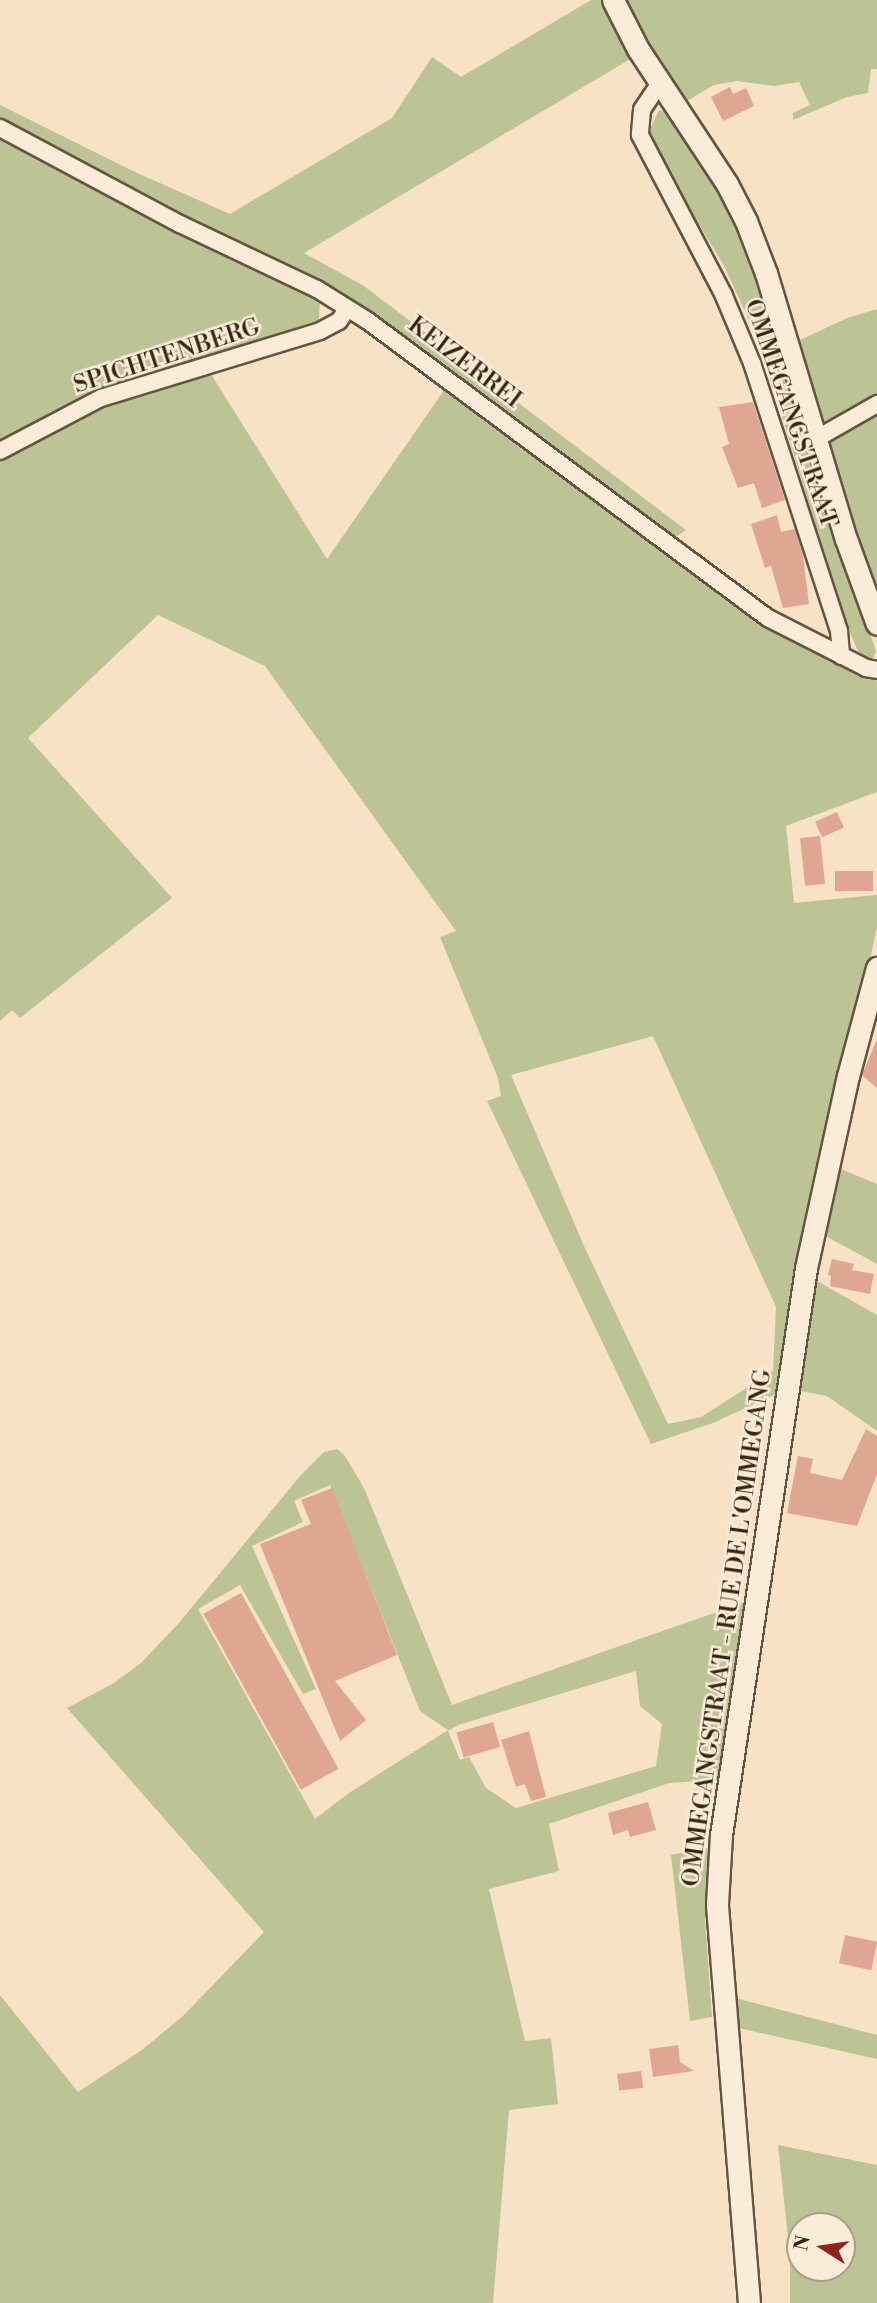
<!DOCTYPE html>
<html>
<head>
<meta charset="utf-8">
<style>
  body { margin:0 }
  #map { position:relative; width:877px; height:2303px; overflow:hidden; background:#f7e2c5; font-family:"Libre Bodoni",serif }
  div>[style] { position:absolute }
  .green>* { inset:0; background:#bcc395 }
  .building>* { inset:0; background:#dfa691; transform-origin:0 0 }
  .roads { filter:drop-shadow(2px 0 #65543f) drop-shadow(-2px 0 #65543f) drop-shadow(0 2px #65543f) drop-shadow(0 -2px #65543f) }
  .minor>* { height:16px; margin:-8px; padding:0 8px; transform-origin:8px; border-radius:8px; background:#faecd9 }
  .secondary>* { height:21px; margin:-10.5px; padding:0 10.5px; transform-origin:10.5px; border-radius:10.5px; background:#faecd9 }
  span { translate:-50% -50%; white-space:nowrap; text-align:center; line-height:1.15; -webkit-text-stroke:5px #faecd9; paint-order:stroke }
  .street-label { font-size:24px; color:#342412 }
  .north { position:absolute; left:786px; top:2212px; width:70px; height:70px; box-sizing:border-box; background:#faecd9; border:2px solid #ab9c89; border-radius:50%; rotate:282deg; font-size:19px; font-weight:700; line-height:28px; text-align:center; color:#342412 }
  .north::after { content:''; display:block; margin:auto; width:24px; height:32px; background:#8f2418; clip-path:polygon(50% 0,100% 100%,50% 72%,0 100%) }
</style>
</head>
<body>
<div id="map">
  <div class="green">
    <i style="clip-path:polygon(591px 0,602px 0,632px 58px,304px 253px,364px 286px,686px 530px,671px 540px,354px 306px,139px 199px,0 124px,0 105px,137px 173px,230px 214px,392px 118px,432px 57px,461px 77px)"></i>
    <i style="clip-path:polygon(622px 0,877px 0,877px 69px,871px 69px,868px 93px,847px 97px,793px 120px,793px 113px,810px 105px,799px 82px,774px 86px,737px 81px,714px 85px,682px 104px)"></i>
    <i style="clip-path:polygon(659px 110px,669px 112px,715px 177px,739px 228px,819px 487px,876px 651px,873px 658px,865px 658px,858px 651px,846px 623px,769px 375px,745px 311px,723px 264px,683px 198px,653px 140px,650px 129px)"></i>
    <i style="clip-path:polygon(0 132px,320px 300px,319px 320px,304px 330px,140px 379px,75px 402px,0 444px)"></i>
    <i style="clip-path:polygon(877px 309px,877px 601px,828px 444px,845px 423px,839px 415px,818px 426px,794px 343px,847px 318px)"></i>
    <i style="clip-path:polygon(evenodd,207px 368px,327px 559px,447px 386px,787px 636px,877px 681px,877px 792px,786px 826px,794px 903px,877px 895px,877px 927px,778px 1393px,713px 1423px,651px 1444px,487px 1101px,501px 1096px,498px 1078px,440px 937px,456px 931px,265px 666px,158px 615px,28px 738px,172px 898px,20px 1018px,12px 1010px,0 1021px,0 457px,33px 443px,76px 416px,112px 399px,207px 368px,653px 1036px,776px 1307px,773px 1371px,701px 1417px,668px 1424px,584px 1246px,511px 1075px,653px 1036px)"></i>
    <i style="clip-path:polygon(836px 1167px,877px 1184px,877px 1264px,820px 1233px)"></i>
    <i style="clip-path:polygon(810px 1277px,877px 1315px,877px 1431px,827px 1396px,795px 1390px)"></i>
    <i style="clip-path:polygon(evenodd,337px 1449px,345px 1456px,364px 1488px,452px 1705px,748px 1601px,722px 1780px,669px 1783px,549px 1824px,559px 1871px,489px 1889px,525px 2041px,551px 2038px,558px 2104px,509px 2110px,493px 2303px,0 2303px,0 1995px,78px 2092px,142px 2050px,184px 2015px,264px 1932px,67px 1708px,114px 1683px,141px 1663px,178px 1624px,301px 1475px,324px 1452px,337px 1449px,330px 1485px,420px 1711px,448px 1730px,349px 1793px,315px 1819px,198px 1609px,240px 1585px,303px 1694px,316px 1689px,252px 1546px,303px 1522px,294px 1501px,330px 1485px,337px 1449px,636px 1671px,640px 1706px,662px 1724px,656px 1766px,516px 1808px,486px 1788px,469px 1757px,460px 1760px,448px 1731px,458px 1725px,636px 1671px)"></i>
    <i style="clip-path:polygon(711px 1847px,705px 1920px,712px 2017px,690px 2021px,671px 1855px)"></i>
    <i style="clip-path:polygon(735px 1998px,877px 2035px,877px 2059px,734px 2027px)"></i>
    <i style="clip-path:polygon(evenodd,778px 2145px,877px 2165px,877px 2303px,790px 2303px,790px 2256px,778px 2145px,800px 2226px,842px 2226px,842px 2268px,800px 2268px,800px 2226px)"></i>
  </div>
  <div class="building">
    <i style="clip-path:polygon(730px 87px,733px 94px,746px 88px,754px 106px,723px 121px,711px 97px)"></i>
    <i style="clip-path:polygon(753px 402px,785px 500px,762px 508px,754px 483px,738px 488px,722px 447px,729px 444px,719px 407px)"></i>
    <i style="clip-path:polygon(777px 515px,781px 532px,795px 529px,803px 556px,809px 604px,783px 608px,771px 566px,765px 568px,751px 524px)"></i>
    <i style="left:837px;top:812px;width:17px;height:24px;rotate:66deg"></i>
    <i style="left:820px;top:836px;width:48px;height:20px;rotate:84deg"></i>
    <i style="left:873px;top:871px;width:20px;height:38px;rotate:90deg"></i>
    <i style="clip-path:polygon(877px 1039px,877px 1088px,862px 1075px)"></i>
    <i style="clip-path:polygon(832px 1259px,854px 1264px,852px 1270px,874px 1274px,870px 1294px,830px 1286px,831px 1276px,828px 1275px)"></i>
    <i style="clip-path:polygon(866px 1429px,877px 1436px,877px 1474px,857px 1526px,787px 1513px,798px 1456px,813px 1459px,810px 1473px,842px 1480px)"></i>
    <i style="clip-path:polygon(332px 1488px,397px 1655px,335px 1681px,366px 1720px,340px 1741px,260px 1544px,311px 1524px,301px 1500px)"></i>
    <i style="left:241px;top:1593px;width:201px;height:43px;rotate:61deg"></i>
    <i style="left:493px;top:1722px;width:26px;height:38px;rotate:74deg"></i>
    <i style="clip-path:polygon(529px 1731px,546px 1797px,531px 1801px,525px 1784px,516px 1787px,501px 1740px)"></i>
    <i style="clip-path:polygon(648px 1802px,656px 1830px,630px 1837px,628px 1830px,613px 1835px,608px 1813px)"></i>
    <i style="left:845px;top:1935px;width:33px;height:29px;rotate:12deg"></i>
    <i style="clip-path:polygon(678px 2045px,680px 2062px,694px 2071px,653px 2077px,649px 2049px)"></i>
    <i style="left:641px;top:2071px;width:17px;height:24px;rotate:83deg"></i>
  </div>
  <div class="roads">
    <div class="minor">
      <i style="left:660px;top:83px;width:32px;rotate:124deg"></i>
      <i style="left:642px;top:110px;width:25px;rotate:95deg"></i>
      <i style="left:640px;top:135px;width:182px;rotate:62.4deg"></i>
      <i style="left:724px;top:296px;width:73px;rotate:67.3deg"></i>
      <i style="left:752px;top:363px;width:282px;rotate:72deg"></i>
      <i style="left:839px;top:631px;width:25px;rotate:85deg"></i>
      <i style="left:0;top:128px;width:204px;rotate:28.1deg"></i>
      <i style="left:180px;top:224px;width:152px;rotate:25.4deg"></i>
      <i style="left:317px;top:289px;width:60px;rotate:32.1deg"></i>
      <i style="left:368px;top:321px;width:498px;rotate:36.6deg"></i>
      <i style="left:768px;top:618px;width:110px;rotate:27deg"></i>
      <i style="left:866px;top:668px;width:11px;rotate:10deg"></i>
      <i style="left:814px;top:440px;width:73px;rotate:-29.7deg"></i>
      <i style="left:0;top:451px;width:114px;rotate:-27.7deg"></i>
      <i style="left:101px;top:398px;width:229px;rotate:-17deg"></i>
      <i style="left:320px;top:331px;width:21px;rotate:-28deg"></i>
      <i style="left:339px;top:321px;width:14px;rotate:-56deg"></i>
    </div>
    <div class="secondary">
      <i style="left:613px;top:0;width:55px;rotate:63deg"></i>
      <i style="left:638px;top:49px;width:162px;rotate:56.6deg"></i>
      <i style="left:727px;top:184px;width:42px;rotate:62.8deg"></i>
      <i style="left:746px;top:221px;width:56px;rotate:69deg"></i>
      <i style="left:766px;top:273px;width:278px;rotate:73.3deg"></i>
      <i style="left:846px;top:539px;width:90px;rotate:70deg"></i>
      <i style="left:749px;top:2303px;width:400px;rotate:-94.6deg"></i>
      <i style="left:717px;top:1904px;width:69px;rotate:-86.7deg"></i>
      <i style="left:721px;top:1835px;width:573px;rotate:-81.47deg"></i>
      <i style="left:806px;top:1268px;width:197px;rotate:-77.7deg"></i>
      <i style="left:848px;top:1076px;width:112px;rotate:-75deg"></i>
    </div>
  </div>
  <div class="street-label">
    <span style="left:167px;top:357px;rotate:-18deg">SPICHTENBERG</span>
    <span style="left:464px;top:363px;rotate:37deg">KEIZERREI</span>
    <span style="left:790px;top:414px;rotate:71deg">OMMEGANGSTRAAT</span>
    <span style="left:728px;top:1628px;rotate:-82deg">OMMEGANGSTRAAT - RUE DE L'OMMEGANG</span>
  </div>
  <div class="north">N</div>
</div>
</body>
</html>
